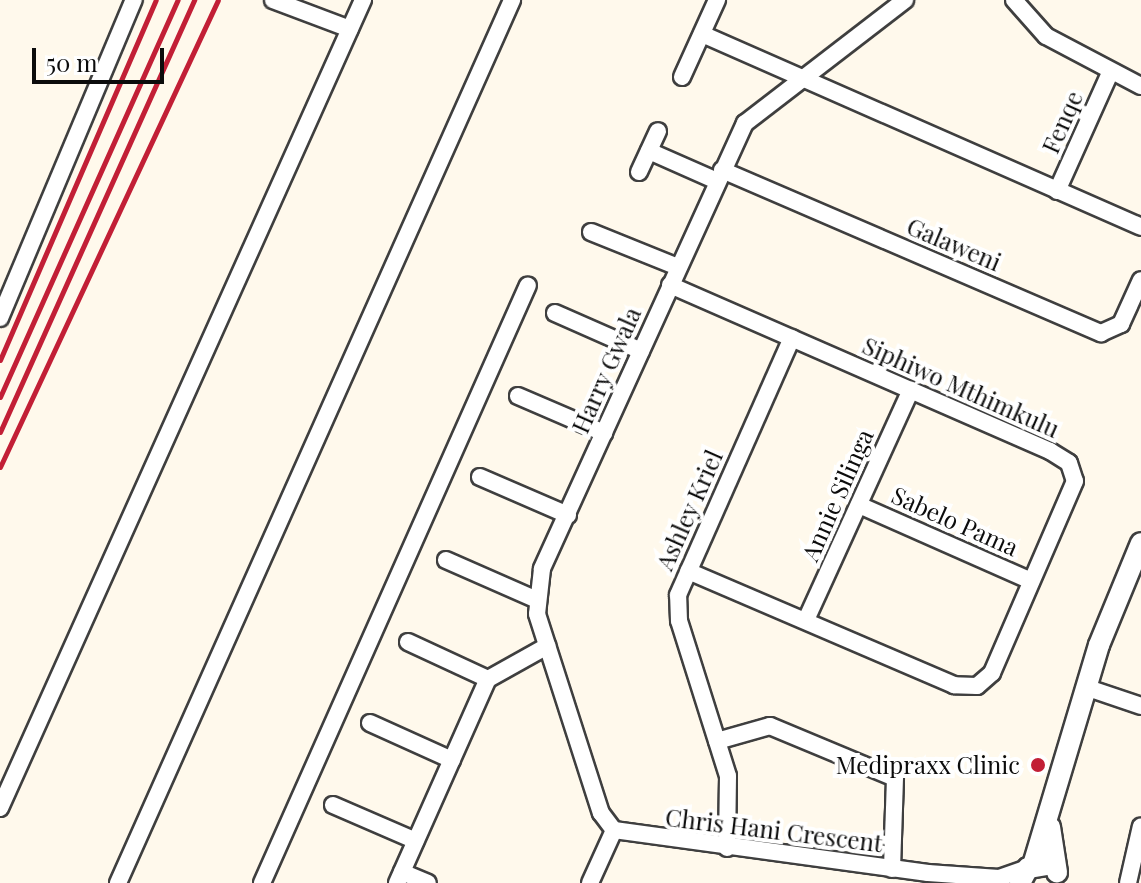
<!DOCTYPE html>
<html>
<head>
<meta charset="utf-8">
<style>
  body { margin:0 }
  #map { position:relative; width:1141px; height:883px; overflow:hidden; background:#fff9ec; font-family:"Playfair Display",serif }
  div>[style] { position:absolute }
  .roads { filter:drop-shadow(2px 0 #3f3f3f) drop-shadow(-2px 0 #3f3f3f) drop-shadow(0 2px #3f3f3f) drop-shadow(0 -2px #3f3f3f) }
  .minor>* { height:16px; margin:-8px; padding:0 8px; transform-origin:8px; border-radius:8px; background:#fff }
  .tertiary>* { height:20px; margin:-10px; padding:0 10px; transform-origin:10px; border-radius:10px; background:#fff }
  .rail>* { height:5px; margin:-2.5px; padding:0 2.5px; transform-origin:2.5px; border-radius:2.5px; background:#c21f36 }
  .dots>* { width:22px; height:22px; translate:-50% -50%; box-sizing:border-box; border:4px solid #fff; border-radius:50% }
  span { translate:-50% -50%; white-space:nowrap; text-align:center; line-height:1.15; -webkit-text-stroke:8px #fff; paint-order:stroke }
  .street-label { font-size:24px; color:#0c0c0c }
  .poi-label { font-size:24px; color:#0c0c0c }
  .right { translate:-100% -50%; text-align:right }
  .scale { position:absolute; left:32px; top:48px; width:132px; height:36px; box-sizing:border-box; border:4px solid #0c0c0c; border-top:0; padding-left:10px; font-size:24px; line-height:28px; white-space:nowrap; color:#0c0c0c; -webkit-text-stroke:6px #fff; paint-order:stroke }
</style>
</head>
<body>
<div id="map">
  <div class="roads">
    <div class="minor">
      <i style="left:273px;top:0;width:82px;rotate:20.6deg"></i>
      <i style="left:905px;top:0;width:202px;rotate:142.4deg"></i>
      <i style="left:745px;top:123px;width:490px;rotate:114.5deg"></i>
      <i style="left:542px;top:569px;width:45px;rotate:96.3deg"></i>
      <i style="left:537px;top:614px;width:209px;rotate:72.2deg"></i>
      <i style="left:601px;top:813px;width:21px;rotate:53deg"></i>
      <i style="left:614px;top:830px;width:317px;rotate:7.8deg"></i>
      <i style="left:928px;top:873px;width:71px;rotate:4deg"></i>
      <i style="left:999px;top:878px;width:31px;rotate:-19deg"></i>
      <i style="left:1014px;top:0;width:48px;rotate:48.4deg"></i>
      <i style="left:1046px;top:36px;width:107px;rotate:27.8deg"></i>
      <i style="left:702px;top:34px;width:480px;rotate:23.7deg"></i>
      <i style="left:682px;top:77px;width:85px;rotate:-65.6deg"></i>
      <i style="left:649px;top:151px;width:74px;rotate:23.8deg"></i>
      <i style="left:722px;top:170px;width:413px;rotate:23.3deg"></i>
      <i style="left:1101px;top:333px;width:22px;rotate:-24deg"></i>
      <i style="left:1121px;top:324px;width:48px;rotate:-65.6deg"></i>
      <i style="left:639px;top:172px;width:45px;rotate:-65.1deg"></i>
      <i style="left:1057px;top:191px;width:129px;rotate:-65.8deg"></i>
      <i style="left:591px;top:232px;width:94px;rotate:21.9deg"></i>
      <i style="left:670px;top:285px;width:415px;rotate:23.6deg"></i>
      <i style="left:1050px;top:451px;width:22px;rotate:32deg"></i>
      <i style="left:1069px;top:463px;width:19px;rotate:72deg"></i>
      <i style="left:1075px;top:481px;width:209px;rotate:113.4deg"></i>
      <i style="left:992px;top:673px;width:20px;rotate:139deg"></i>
      <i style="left:977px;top:686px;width:23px;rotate:-178deg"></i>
      <i style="left:954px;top:685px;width:289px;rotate:-156.8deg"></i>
      <i style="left:555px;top:313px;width:94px;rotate:23.8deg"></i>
      <i style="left:0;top:318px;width:345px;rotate:-67.2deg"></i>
      <i style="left:518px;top:396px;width:94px;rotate:23.3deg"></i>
      <i style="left:480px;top:477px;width:96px;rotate:23.4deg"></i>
      <i style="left:859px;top:505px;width:188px;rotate:23.8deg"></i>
      <i style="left:446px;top:560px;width:97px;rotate:23.7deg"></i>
      <i style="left:806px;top:620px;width:253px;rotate:-65.5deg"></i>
      <i style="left:408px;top:642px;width:88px;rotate:24.8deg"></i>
      <i style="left:1085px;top:687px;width:59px;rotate:18.7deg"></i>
      <i style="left:370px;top:723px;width:90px;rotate:24.3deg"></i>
      <i style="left:717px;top:741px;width:55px;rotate:-15.8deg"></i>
      <i style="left:770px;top:726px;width:135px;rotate:22.6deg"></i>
      <i style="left:895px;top:778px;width:91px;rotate:91.9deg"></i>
      <i style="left:333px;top:805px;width:90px;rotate:23.4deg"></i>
      <i style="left:0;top:808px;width:886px;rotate:-65.81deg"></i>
      <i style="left:727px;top:848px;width:72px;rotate:-89.2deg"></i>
      <i style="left:728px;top:776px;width:163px;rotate:-107.5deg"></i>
      <i style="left:679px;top:621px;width:26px;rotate:-92deg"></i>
      <i style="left:678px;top:595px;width:281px;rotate:-66.1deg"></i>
      <i style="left:402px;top:872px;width:28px;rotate:23deg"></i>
      <i style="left:118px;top:883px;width:967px;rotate:-65.95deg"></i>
      <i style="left:262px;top:883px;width:654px;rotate:-66.02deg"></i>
      <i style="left:397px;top:883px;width:223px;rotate:-66deg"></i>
      <i style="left:488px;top:679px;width:68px;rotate:-29.2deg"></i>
      <i style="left:590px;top:883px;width:58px;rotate:-65.6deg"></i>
      <i style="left:1128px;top:883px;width:58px;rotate:-77.2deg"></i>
    </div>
    <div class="tertiary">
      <i style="left:1050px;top:827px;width:46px;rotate:81.2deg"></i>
      <i style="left:1033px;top:865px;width:230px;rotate:-73.3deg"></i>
      <i style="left:1099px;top:645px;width:110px;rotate:-67.6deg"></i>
      <i style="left:1020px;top:883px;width:17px;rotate:-62deg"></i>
      <i style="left:1028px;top:868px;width:18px;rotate:-9deg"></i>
    </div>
  </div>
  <div class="rail">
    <i style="left:0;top:360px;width:392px;rotate:-66.6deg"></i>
    <i style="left:0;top:397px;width:435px;rotate:-65.9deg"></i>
    <i style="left:0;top:432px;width:474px;rotate:-65.8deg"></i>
    <i style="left:0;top:467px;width:515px;rotate:-64.98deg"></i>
  </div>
  <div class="dots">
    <i style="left:1038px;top:765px;background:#c21f36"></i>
  </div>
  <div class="street-label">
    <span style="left:1062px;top:122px;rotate:-66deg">Fenqe</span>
    <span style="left:954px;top:244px;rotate:23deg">Galaweni</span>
    <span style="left:606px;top:370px;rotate:-66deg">Harry Gwala</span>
    <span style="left:961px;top:387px;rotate:24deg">Siphiwo Mthimkulu</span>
    <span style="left:837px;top:495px;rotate:-66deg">Annie Silinga</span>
    <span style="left:689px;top:510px;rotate:-66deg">Ashley Kriel</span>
    <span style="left:955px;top:521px;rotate:24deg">Sabelo Pama</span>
    <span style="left:774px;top:830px;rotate:7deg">Chris Hani Crescent</span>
  </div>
  <div class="poi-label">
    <span class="right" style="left:1020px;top:765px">Medipraxx Clinic</span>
  </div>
  <div class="scale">50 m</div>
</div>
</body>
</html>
